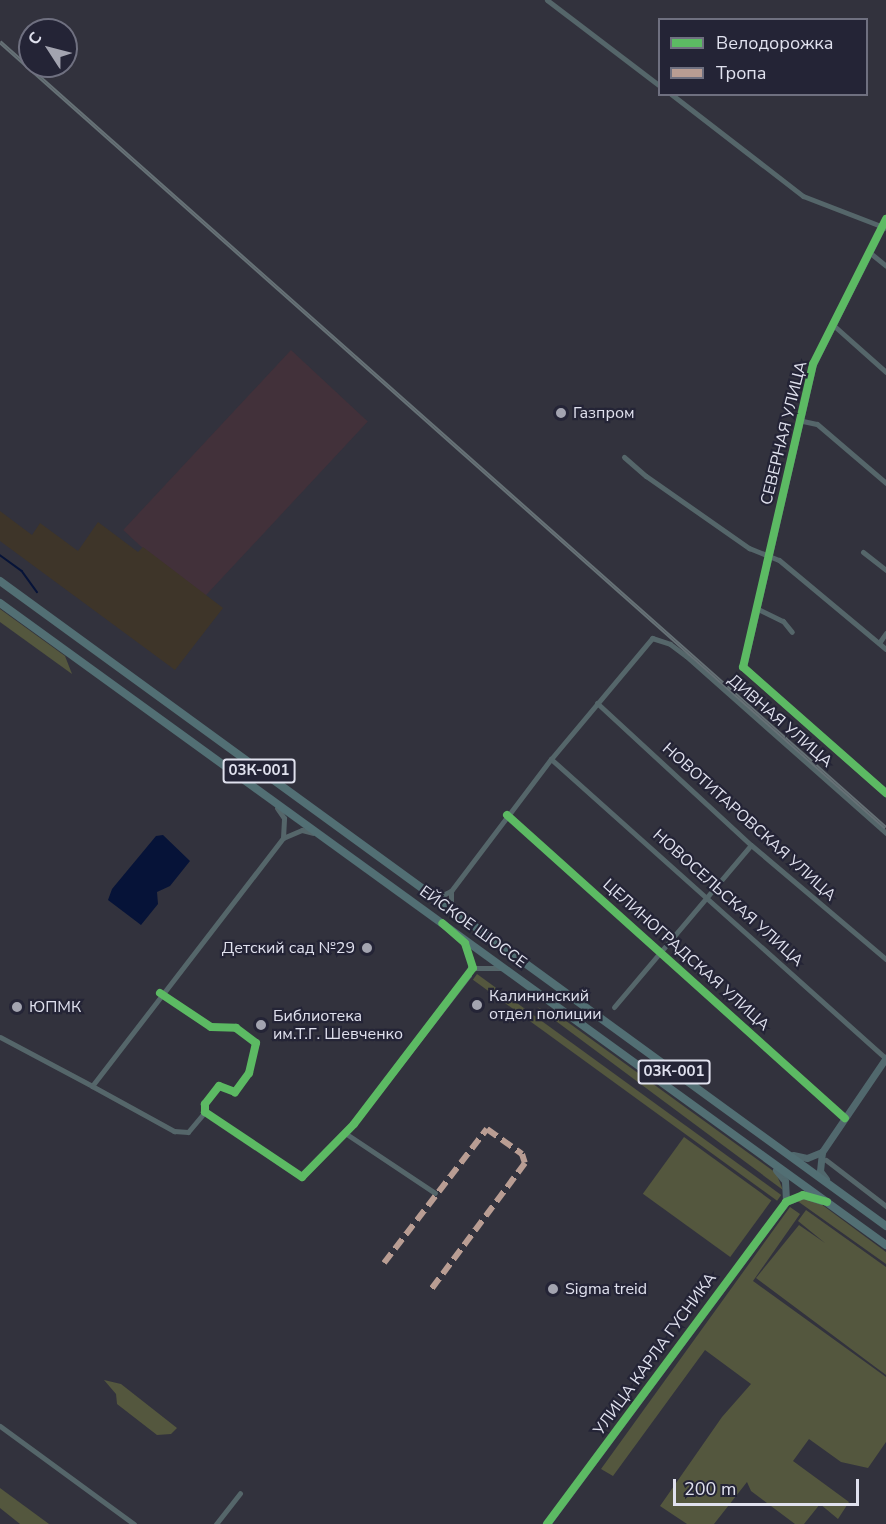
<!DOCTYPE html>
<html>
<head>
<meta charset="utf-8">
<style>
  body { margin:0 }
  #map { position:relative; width:886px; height:1524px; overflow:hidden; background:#32323d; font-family:"Nunito Sans",sans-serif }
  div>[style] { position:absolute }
  .commercial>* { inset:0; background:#42313a; transform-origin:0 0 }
  .industrial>* { inset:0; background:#3e3529 }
  .green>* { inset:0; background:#54573e; transform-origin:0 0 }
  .water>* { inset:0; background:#061338 }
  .stream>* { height:1.5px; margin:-0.75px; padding:0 0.75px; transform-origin:0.75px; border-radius:0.75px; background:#061338 }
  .street>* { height:5px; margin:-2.5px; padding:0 2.5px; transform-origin:2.5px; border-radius:2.5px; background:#55666a }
  .secondary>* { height:7px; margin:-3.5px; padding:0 3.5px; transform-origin:3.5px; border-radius:3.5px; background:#51686d }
  .primary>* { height:8px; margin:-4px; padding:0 4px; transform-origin:4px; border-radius:4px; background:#526f74 }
  .rail>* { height:4px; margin-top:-2px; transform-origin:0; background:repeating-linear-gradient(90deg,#242436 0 4.5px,#667176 0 9px); box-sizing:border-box; border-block:2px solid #667176 }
  .quiet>* { height:6px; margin-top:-3px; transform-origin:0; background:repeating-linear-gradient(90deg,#b99d93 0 12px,transparent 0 18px) }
  .cycleway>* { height:8px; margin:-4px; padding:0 4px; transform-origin:4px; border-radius:4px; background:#5cba63 }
  .dots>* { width:16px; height:16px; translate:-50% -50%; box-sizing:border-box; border:3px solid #242436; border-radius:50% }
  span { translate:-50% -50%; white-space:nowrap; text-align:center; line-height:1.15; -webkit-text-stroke:4.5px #242436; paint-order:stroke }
  .shield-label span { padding:2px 4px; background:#242436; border:2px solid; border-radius:4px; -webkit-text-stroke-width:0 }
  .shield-label { font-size:15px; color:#e0e1ee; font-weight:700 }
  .poi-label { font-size:16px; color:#e0e1ee }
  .left { translate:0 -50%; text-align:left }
  .right { translate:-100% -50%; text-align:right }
  .street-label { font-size:16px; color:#e0e1ee }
  .legend { position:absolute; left:658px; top:18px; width:210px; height:78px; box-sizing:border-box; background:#242436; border:2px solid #6f7080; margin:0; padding:8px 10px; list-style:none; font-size:18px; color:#e0e1ee }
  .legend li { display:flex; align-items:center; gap:12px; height:30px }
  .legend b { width:30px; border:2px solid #6f7080 }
  .north { position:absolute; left:18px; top:18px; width:60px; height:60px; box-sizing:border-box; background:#242436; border:2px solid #6f7080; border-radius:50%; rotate:306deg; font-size:16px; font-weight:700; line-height:24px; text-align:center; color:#e0e1ee }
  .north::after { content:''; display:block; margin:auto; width:21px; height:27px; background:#a3a4b0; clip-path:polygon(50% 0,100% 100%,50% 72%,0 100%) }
  .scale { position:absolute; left:673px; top:1479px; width:186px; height:27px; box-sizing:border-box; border:3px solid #e0e1ee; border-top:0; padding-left:8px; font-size:18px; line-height:21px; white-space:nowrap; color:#e0e1ee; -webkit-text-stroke:4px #242436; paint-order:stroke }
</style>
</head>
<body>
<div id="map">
  <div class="commercial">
    <i style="left:291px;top:350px;width:105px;height:246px;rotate:43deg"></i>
  </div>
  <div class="industrial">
    <i style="clip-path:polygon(0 511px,32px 535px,40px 523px,78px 551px,98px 522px,138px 552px,143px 547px,223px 608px,175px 670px,0 541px)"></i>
  </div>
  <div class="green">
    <i style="clip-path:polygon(0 609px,65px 656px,72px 674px,0 622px)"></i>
    <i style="left:477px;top:974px;width:376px;height:7px;rotate:36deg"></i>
    <i style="clip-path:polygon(537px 1007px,562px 1018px,776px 1173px,783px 1190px)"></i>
    <i style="left:684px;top:1137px;width:108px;height:70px;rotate:36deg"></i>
    <i style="clip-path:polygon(805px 1198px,821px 1204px,886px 1252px,886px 1264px,796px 1200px)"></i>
    <i style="clip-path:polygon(790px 1207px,800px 1214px,753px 1281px,886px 1377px,886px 1442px,868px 1468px,841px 1462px,809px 1439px,793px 1461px,849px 1502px,838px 1519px,820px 1504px,804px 1524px,795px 1524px,751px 1491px,747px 1482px,714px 1524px,687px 1524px,660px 1506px,722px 1417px,751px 1384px,705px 1350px,613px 1476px,601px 1469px)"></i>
    <i style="clip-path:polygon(806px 1210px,886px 1267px,886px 1375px,756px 1278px,799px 1225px,825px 1243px,798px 1221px)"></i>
    <i style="clip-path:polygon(104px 1380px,121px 1384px,177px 1428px,171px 1434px,157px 1435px,117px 1404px,116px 1394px)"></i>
    <i style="clip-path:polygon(0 1488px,49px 1524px,20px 1524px,0 1508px)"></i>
  </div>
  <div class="water">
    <i style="clip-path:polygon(163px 835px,190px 861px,170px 886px,157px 892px,158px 904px,141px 925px,108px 900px,112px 889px,156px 836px)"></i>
  </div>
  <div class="stream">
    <i style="left:0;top:555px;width:27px;rotate:36deg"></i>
    <i style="left:22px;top:571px;width:26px;rotate:54deg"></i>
  </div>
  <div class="street">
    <i style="left:547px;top:0;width:142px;rotate:37.3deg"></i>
    <i style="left:671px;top:94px;width:167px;rotate:37.7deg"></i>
    <i style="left:803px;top:196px;width:89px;rotate:21.1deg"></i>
    <i style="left:869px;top:252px;width:22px;rotate:39deg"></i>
    <i style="left:832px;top:324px;width:72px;rotate:41.6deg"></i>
    <i style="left:798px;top:420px;width:19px;rotate:12deg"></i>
    <i style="left:817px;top:424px;width:91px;rotate:40.5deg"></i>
    <i style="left:624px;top:457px;width:29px;rotate:41deg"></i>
    <i style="left:646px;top:476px;width:126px;rotate:35deg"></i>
    <i style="left:749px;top:548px;width:32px;rotate:22deg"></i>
    <i style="left:779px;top:560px;width:139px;rotate:39.8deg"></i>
    <i style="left:863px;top:552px;width:29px;rotate:38deg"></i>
    <i style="left:756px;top:608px;width:30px;rotate:26deg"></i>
    <i style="left:783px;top:621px;width:14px;rotate:51deg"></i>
    <i style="left:879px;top:643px;width:12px;rotate:-55deg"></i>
    <i style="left:597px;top:703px;width:209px;rotate:42.7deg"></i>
    <i style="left:751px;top:845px;width:177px;rotate:40.2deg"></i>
    <i style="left:551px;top:759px;width:449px;rotate:41.8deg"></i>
    <i style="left:507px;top:815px;width:454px;rotate:41.9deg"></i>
    <i style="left:283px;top:838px;width:21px;rotate:-23deg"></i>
    <i style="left:302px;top:830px;width:11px;rotate:15deg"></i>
    <i style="left:451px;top:891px;width:18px;rotate:90deg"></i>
    <i style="left:437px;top:898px;width:16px;rotate:-27deg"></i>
    <i style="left:451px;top:891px;width:166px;rotate:-52.9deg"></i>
    <i style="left:551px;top:759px;width:158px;rotate:-50.1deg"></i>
    <i style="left:652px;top:638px;width:19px;rotate:18deg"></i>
    <i style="left:670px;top:644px;width:20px;rotate:37deg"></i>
    <i style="left:686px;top:656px;width:267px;rotate:41.5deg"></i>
    <i style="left:473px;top:968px;width:28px"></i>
    <i style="left:160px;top:993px;width:61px;rotate:33.7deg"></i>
    <i style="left:211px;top:1027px;width:25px;rotate:2deg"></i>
    <i style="left:236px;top:1028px;width:25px;rotate:37deg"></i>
    <i style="left:256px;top:1043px;width:31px;rotate:103deg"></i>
    <i style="left:249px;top:1073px;width:24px;rotate:126deg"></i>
    <i style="left:235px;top:1092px;width:17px;rotate:-159deg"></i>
    <i style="left:219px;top:1086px;width:23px;rotate:128deg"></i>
    <i style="left:205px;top:1104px;width:8px;rotate:90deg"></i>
    <i style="left:205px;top:1112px;width:117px;rotate:33.8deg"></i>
    <i style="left:302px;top:1177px;width:74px;rotate:-45.5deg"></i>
    <i style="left:354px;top:1124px;width:188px;rotate:-52.3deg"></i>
    <i style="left:469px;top:975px;width:16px;rotate:-83deg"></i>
    <i style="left:471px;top:959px;width:19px;rotate:-115deg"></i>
    <i style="left:614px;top:1007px;width:212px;rotate:-49.8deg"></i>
    <i style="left:0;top:1037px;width:104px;rotate:28deg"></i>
    <i style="left:92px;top:1086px;width:313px;rotate:-52.4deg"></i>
    <i style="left:283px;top:838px;width:20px;rotate:-87deg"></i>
    <i style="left:284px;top:818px;width:12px;rotate:-125deg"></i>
    <i style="left:92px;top:1086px;width:94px;rotate:28.8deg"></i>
    <i style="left:174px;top:1131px;width:14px;rotate:4deg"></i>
    <i style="left:188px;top:1132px;width:26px;rotate:-50deg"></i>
    <i style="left:345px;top:1133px;width:108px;rotate:33.7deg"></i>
    <i style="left:826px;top:1160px;width:76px;rotate:37.5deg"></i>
    <i style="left:0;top:1426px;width:166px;rotate:36.2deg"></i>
    <i style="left:216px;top:1524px;width:39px;rotate:-52deg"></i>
  </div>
  <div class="secondary">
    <i style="left:886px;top:219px;width:162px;rotate:116.7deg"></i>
    <i style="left:813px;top:364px;width:311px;rotate:103deg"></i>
    <i style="left:743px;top:667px;width:191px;rotate:41.4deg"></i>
    <i style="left:793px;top:1155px;width:14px;rotate:12deg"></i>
    <i style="left:807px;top:1158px;width:16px;rotate:-22deg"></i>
    <i style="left:776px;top:1170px;width:14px;rotate:51deg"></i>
    <i style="left:785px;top:1181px;width:21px;rotate:87deg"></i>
    <i style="left:826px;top:1179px;width:10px;rotate:-127deg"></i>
    <i style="left:820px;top:1171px;width:19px;rotate:-84deg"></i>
    <i style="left:822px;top:1152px;width:114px;rotate:-55.8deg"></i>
    <i style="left:547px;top:1524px;width:401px;rotate:-53.4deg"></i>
    <i style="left:786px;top:1202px;width:18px;rotate:-22deg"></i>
    <i style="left:803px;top:1195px;width:19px;rotate:18deg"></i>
  </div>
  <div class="primary">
    <i style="left:0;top:581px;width:1096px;rotate:36.05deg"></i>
    <i style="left:0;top:603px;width:1094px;rotate:35.93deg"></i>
  </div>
  <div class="rail">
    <i style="left:0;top:42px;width:1184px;rotate:41.58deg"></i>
  </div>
  <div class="quiet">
    <i style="left:384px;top:1263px;width:169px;rotate:-52.5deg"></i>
    <i style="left:487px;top:1129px;width:43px;rotate:35.5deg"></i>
    <i style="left:522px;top:1154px;width:9px;rotate:72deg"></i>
    <i style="left:525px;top:1163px;width:159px;rotate:126.6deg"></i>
  </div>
  <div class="cycleway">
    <i style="left:886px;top:219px;width:162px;rotate:116.7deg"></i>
    <i style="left:813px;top:364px;width:311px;rotate:103deg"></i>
    <i style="left:743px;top:667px;width:191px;rotate:41.4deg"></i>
    <i style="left:507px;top:815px;width:454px;rotate:41.9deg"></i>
    <i style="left:160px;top:993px;width:61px;rotate:33.7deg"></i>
    <i style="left:211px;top:1027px;width:25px;rotate:2deg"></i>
    <i style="left:236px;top:1028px;width:25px;rotate:37deg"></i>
    <i style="left:256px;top:1043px;width:31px;rotate:103deg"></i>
    <i style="left:249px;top:1073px;width:24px;rotate:126deg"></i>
    <i style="left:235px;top:1092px;width:17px;rotate:-159deg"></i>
    <i style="left:219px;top:1086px;width:23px;rotate:128deg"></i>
    <i style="left:205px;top:1104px;width:8px;rotate:90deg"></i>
    <i style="left:205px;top:1112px;width:117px;rotate:33.8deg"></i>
    <i style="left:302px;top:1177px;width:74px;rotate:-45.5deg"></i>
    <i style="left:354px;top:1124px;width:196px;rotate:-52.7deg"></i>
    <i style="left:473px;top:968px;width:26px;rotate:-108deg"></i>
    <i style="left:465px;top:943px;width:30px;rotate:-139deg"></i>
    <i style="left:547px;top:1524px;width:401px;rotate:-53.4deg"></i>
    <i style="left:786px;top:1202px;width:18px;rotate:-22deg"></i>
    <i style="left:803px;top:1195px;width:25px;rotate:16deg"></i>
  </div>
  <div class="dots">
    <i style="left:561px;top:413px;background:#a3a4b0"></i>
    <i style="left:367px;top:948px;background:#a3a4b0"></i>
    <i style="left:477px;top:1005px;background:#a3a4b0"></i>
    <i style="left:17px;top:1007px;background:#a3a4b0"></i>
    <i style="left:261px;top:1025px;background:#a3a4b0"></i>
    <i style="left:553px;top:1289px;background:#a3a4b0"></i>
  </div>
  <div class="shield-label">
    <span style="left:259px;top:771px">03К-001</span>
    <span style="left:674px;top:1072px">03К-001</span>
  </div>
  <div class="poi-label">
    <span class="left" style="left:573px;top:413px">Газпром</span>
    <span class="right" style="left:355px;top:948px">Детский сад №29</span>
    <span class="left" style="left:489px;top:1005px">Калининский<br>отдел полиции</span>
    <span class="left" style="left:29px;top:1007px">ЮПМК</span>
    <span class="left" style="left:273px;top:1025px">Библиотека<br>им.Т.Г. Шевченко</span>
    <span class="left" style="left:565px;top:1289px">Sigma treid</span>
  </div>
  <div class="street-label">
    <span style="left:784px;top:433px;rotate:-76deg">СЕВЕРНАЯ УЛИЦА</span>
    <span style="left:780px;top:721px;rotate:41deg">ДИВНАЯ УЛИЦА</span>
    <span style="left:749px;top:822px;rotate:42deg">НОВОТИТАРОВСКАЯ УЛИЦА</span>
    <span style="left:728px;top:898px;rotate:42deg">НОВОСЕЛЬСКАЯ УЛИЦА</span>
    <span style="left:473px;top:927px;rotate:36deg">ЕЙСКОЕ ШОССЕ</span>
    <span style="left:686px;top:955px;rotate:42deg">ЦЕЛИНОГРАДСКАЯ УЛИЦА</span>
    <span style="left:655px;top:1354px;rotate:-54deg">УЛИЦА КАРЛА ГУСНИКА</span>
  </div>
  <ul class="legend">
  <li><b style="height:8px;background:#5cba63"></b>Велодорожка</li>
  <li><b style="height:8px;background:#b99d93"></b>Тропа</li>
  </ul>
  <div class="north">С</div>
  <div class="scale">200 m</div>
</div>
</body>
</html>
